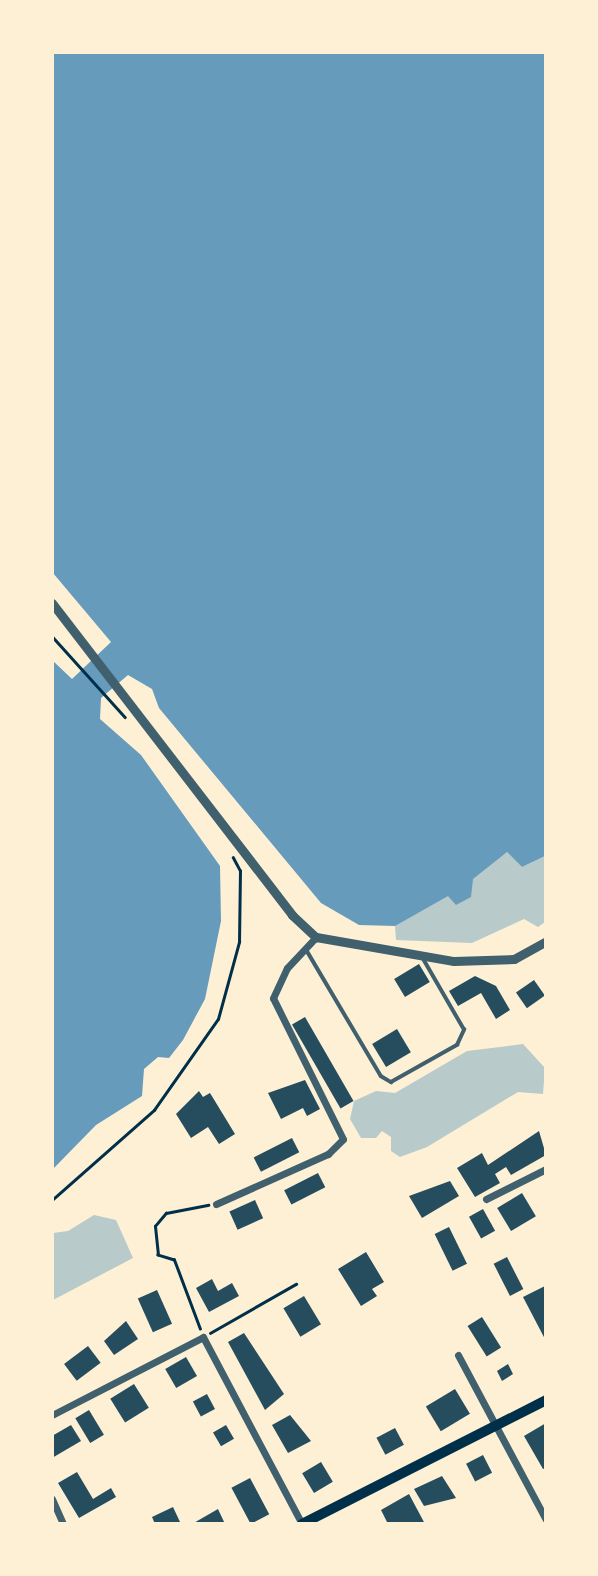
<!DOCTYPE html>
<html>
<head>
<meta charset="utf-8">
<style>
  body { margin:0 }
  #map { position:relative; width:598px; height:1576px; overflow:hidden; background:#fdf0d5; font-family:"Sofia Sans Condensed",sans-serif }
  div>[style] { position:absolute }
  .green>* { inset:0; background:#b9caca }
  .water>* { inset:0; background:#669bbc }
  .building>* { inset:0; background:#264d5e; transform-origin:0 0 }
  .path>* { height:2.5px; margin:-1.25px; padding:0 1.25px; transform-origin:1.25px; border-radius:1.25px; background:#003049 }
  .service>* { height:3.5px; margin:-1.75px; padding:0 1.75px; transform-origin:1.75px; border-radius:1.75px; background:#3f606c }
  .minor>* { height:7px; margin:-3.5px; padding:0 3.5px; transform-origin:3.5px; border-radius:3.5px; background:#3f606c }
  .tertiary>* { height:9px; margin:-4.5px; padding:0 4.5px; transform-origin:4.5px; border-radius:4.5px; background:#3f606c }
  .secondary>* { height:10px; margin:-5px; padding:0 5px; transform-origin:5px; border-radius:5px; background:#003049 }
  span { translate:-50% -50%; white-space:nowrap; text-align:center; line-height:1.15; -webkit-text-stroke:7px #fdf0d5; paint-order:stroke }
  .frame { position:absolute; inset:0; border:54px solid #fdf0d5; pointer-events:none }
</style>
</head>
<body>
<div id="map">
  <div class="green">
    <i style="clip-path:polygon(507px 852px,522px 867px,545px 856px,545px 922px,538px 927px,524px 919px,472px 943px,396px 940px,395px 926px)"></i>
    <i style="clip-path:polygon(523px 1044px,545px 1068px,543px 1094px,518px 1092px,427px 1147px,400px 1157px,391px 1151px,391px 1137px,382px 1131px,376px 1138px,361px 1138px,350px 1119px,354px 1101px,376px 1091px,395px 1093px,467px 1051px)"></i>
    <i style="clip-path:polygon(94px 1215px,116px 1220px,133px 1258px,53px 1300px,53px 1233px,68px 1231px)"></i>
  </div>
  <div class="water">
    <i style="clip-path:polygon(53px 53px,545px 53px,545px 856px,522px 867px,507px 852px,473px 879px,471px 897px,456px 905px,448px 896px,395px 926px,359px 925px,321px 903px,159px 708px,152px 689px,128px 675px,101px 698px,100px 719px,141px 755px,220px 866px,221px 921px,205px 999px,183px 1040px,169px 1058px,158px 1057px,144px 1069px,142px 1096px,96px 1125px,53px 1169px,52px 660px,72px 679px,111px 642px,53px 573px)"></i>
  </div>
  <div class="building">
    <i style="left:419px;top:964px;width:21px;height:29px;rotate:59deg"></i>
    <i style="clip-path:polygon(475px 976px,496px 986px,510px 1010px,496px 1019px,481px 993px,458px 1006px,449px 991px)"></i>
    <i style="left:534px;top:980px;width:19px;height:22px;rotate:55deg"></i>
    <i style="left:305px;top:1017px;width:97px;height:15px;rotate:60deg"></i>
    <i style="left:397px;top:1029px;width:27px;height:29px;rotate:59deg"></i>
    <i style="clip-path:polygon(305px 1080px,320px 1109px,307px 1116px,303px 1108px,281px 1119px,268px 1093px)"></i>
    <i style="clip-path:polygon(199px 1091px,203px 1097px,210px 1093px,235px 1134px,219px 1144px,208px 1127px,191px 1138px,176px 1114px)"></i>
    <i style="clip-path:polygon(539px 1131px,546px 1155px,511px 1175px,506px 1167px,495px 1174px,500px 1183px,475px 1197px,457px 1168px,482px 1153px,488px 1165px)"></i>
    <i style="left:292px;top:1138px;width:16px;height:43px;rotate:63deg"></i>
    <i style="left:318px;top:1173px;width:16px;height:38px;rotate:63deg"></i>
    <i style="clip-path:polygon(450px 1181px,459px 1196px,422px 1218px,409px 1196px)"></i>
    <i style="left:522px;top:1193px;width:27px;height:29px;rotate:59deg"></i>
    <i style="left:255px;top:1200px;width:20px;height:28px;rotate:66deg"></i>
    <i style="left:483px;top:1209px;width:25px;height:16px;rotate:61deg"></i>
    <i style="left:449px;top:1227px;width:41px;height:16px;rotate:64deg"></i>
    <i style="clip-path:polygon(366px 1252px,384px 1282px,372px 1289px,377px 1296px,361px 1306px,338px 1269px)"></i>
    <i style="left:507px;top:1257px;width:36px;height:15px;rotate:63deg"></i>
    <i style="clip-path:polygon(212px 1279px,218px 1291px,232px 1283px,239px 1296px,209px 1312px,196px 1288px)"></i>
    <i style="clip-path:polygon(545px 1286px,546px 1288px,546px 1341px,523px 1297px)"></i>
    <i style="left:157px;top:1290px;width:37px;height:21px;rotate:66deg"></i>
    <i style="left:304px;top:1296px;width:33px;height:24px;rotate:59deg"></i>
    <i style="left:482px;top:1317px;width:36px;height:17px;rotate:58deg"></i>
    <i style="clip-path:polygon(126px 1321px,138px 1339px,114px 1355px,104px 1341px)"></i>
    <i style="clip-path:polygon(244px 1333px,284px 1394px,265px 1410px,228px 1342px)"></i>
    <i style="left:88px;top:1346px;width:21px;height:30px;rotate:53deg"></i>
    <i style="left:186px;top:1357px;width:22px;height:24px;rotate:60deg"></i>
    <i style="clip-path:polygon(508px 1364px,513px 1374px,502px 1381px,497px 1371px)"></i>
    <i style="left:134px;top:1384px;width:28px;height:28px;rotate:58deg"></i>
    <i style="left:455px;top:1389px;width:29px;height:34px;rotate:59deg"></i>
    <i style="left:207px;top:1394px;width:17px;height:16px;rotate:62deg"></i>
    <i style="left:89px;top:1410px;width:29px;height:16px;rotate:59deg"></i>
    <i style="clip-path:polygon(290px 1415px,311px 1441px,288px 1453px,272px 1425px)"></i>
    <i style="clip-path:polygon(546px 1423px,546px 1468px,543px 1469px,524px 1436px)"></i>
    <i style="clip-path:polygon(71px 1425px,81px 1441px,52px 1458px,52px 1436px)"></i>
    <i style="left:226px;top:1425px;width:16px;height:15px;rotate:60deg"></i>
    <i style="left:395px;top:1428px;width:19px;height:21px;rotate:62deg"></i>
    <i style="left:483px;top:1455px;width:20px;height:19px;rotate:63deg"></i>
    <i style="left:321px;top:1462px;width:23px;height:22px;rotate:59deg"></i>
    <i style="clip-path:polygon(77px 1472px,93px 1499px,111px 1488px,116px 1497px,79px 1518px,58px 1483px)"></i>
    <i style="clip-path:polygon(442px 1476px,456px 1498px,424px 1506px,414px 1489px)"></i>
    <i style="left:250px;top:1478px;width:41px;height:21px;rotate:62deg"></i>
    <i style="clip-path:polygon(409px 1494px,425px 1524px,388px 1524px,381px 1510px)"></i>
    <i style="clip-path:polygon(173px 1507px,180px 1522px,155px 1524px,152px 1517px)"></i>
    <i style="clip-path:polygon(218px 1509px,225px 1524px,192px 1524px)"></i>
  </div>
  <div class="path">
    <i style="left:52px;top:636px;width:109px;rotate:48deg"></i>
    <i style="left:52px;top:1200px;width:136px;rotate:-41.4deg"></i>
    <i style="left:154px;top:1110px;width:111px;rotate:-54.9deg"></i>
    <i style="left:218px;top:1019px;width:80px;rotate:-74.7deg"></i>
    <i style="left:239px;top:942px;width:71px;rotate:-89.2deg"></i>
    <i style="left:240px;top:871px;width:15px;rotate:-118deg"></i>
    <i style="left:200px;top:1329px;width:74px;rotate:-110.6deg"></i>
    <i style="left:174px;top:1260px;width:17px;rotate:-163deg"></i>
    <i style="left:158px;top:1255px;width:29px;rotate:-96deg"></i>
    <i style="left:155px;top:1226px;width:17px;rotate:-50deg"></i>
    <i style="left:166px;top:1213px;width:43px;rotate:-10.8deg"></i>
    <i style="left:210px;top:1333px;width:99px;rotate:-29.7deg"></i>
  </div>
  <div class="service">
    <i style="left:306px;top:949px;width:147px;rotate:59.4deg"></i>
    <i style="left:381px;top:1076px;width:12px;rotate:31deg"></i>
    <i style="left:391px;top:1082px;width:76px;rotate:-29.3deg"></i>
    <i style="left:457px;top:1045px;width:17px;rotate:-65deg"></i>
    <i style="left:464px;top:1030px;width:82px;rotate:-120deg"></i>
  </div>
  <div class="minor">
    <i style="left:486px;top:1199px;width:67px;rotate:-26.6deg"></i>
    <i style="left:216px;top:1204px;width:123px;rotate:-24.1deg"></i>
    <i style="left:328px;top:1154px;width:21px;rotate:-45deg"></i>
    <i style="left:343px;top:1139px;width:157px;rotate:-116.4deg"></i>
    <i style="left:273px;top:998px;width:33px;rotate:-65deg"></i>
    <i style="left:287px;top:968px;width:42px;rotate:-46.9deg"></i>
    <i style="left:458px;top:1355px;width:187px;rotate:61.9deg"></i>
    <i style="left:52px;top:1415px;width:170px;rotate:-27.3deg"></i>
    <i style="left:203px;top:1337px;width:212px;rotate:62.1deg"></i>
    <i style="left:52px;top:1499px;width:27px;rotate:66deg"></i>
  </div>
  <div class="tertiary">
    <i style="left:52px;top:603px;width:394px;rotate:52.4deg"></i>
    <i style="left:292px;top:915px;width:33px;rotate:43deg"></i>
    <i style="left:316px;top:937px;width:140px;rotate:9.9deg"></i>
    <i style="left:454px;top:961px;width:60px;rotate:-1.9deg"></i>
    <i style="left:514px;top:959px;width:37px;rotate:-29deg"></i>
  </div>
  <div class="secondary">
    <i style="left:302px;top:1524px;width:274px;rotate:-26.9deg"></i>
  </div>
  <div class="frame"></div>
</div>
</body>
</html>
